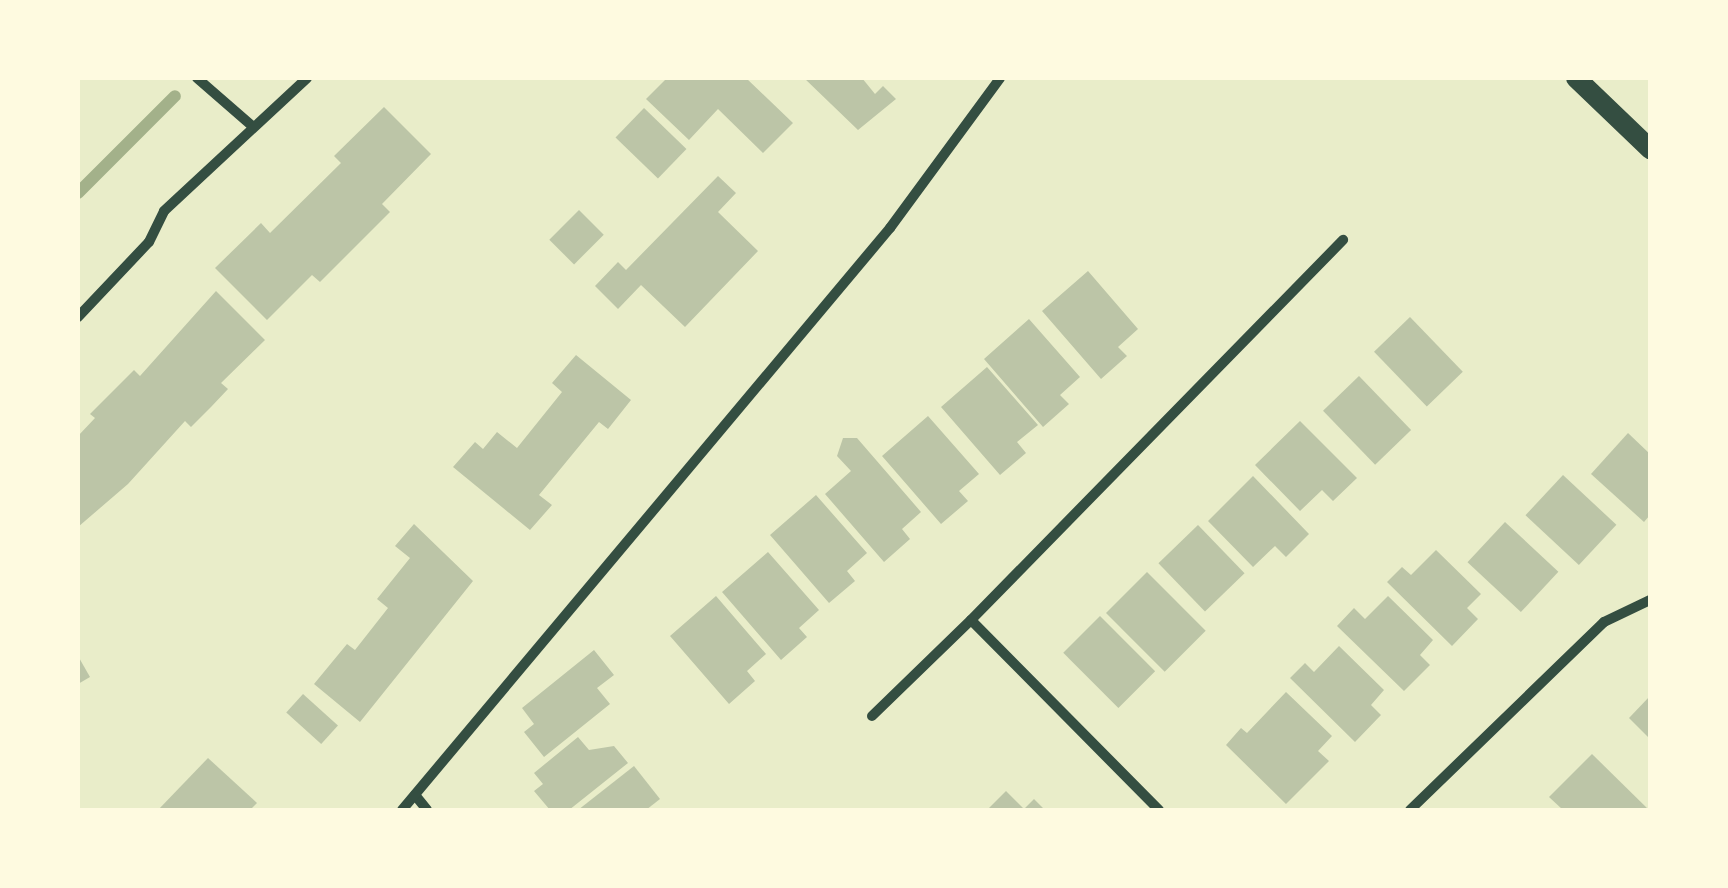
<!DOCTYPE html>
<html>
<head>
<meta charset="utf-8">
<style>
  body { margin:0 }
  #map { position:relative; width:1728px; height:888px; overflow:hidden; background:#e9edc9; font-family:"Space Grotesk",sans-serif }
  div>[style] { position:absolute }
  .stream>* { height:12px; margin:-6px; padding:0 6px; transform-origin:6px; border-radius:6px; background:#a3b18a }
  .building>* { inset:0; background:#bcc5a7; transform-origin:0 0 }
  .minor>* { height:10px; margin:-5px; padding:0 5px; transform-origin:5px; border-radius:5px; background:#344e41 }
  .secondary>* { height:20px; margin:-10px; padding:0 10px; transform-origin:10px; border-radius:10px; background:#344e41 }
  span { translate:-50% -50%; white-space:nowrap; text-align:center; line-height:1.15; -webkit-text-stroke:8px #fefae0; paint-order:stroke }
  .frame { position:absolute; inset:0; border:80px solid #fefae0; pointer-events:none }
</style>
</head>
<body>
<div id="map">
  <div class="stream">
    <i style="left:78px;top:193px;width:137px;rotate:-45deg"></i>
  </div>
  <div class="building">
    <i style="clip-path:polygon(667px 78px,746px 78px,793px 123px,763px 153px,718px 109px,689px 140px,646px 99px)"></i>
    <i style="clip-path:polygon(804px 78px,862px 78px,875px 94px,883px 86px,896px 99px,858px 130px)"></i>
    <i style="clip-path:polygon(384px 107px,431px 154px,382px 204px,390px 212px,320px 282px,312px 275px,267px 320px,215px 268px,261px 223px,270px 233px,341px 163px,334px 156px)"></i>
    <i style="left:644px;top:108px;width:59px;height:41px;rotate:44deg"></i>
    <i style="clip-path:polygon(718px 176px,736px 193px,718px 212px,758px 251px,685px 327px,641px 285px,618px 309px,595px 286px,618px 262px,626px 270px)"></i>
    <i style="left:579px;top:210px;width:35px;height:42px;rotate:45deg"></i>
    <i style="clip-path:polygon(1088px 271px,1138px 329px,1118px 347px,1127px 356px,1101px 379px,1042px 311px)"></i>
    <i style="clip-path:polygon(216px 291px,265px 340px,221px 383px,228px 389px,211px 407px,191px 427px,185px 421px,128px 484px,78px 527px,78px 436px,95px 418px,90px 414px,134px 370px,140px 376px)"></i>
    <i style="left:1410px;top:317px;width:76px;height:50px;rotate:46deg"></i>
    <i style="clip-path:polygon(1029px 319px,1080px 377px,1060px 395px,1069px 404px,1043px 427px,984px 359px)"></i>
    <i style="clip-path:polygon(576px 355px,631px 400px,608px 429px,599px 422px,539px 495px,552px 505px,530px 530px,453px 467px,475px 442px,483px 449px,497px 432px,517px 448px,562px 392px,552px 383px)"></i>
    <i style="clip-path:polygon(987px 367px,1038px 425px,1017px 442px,1026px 453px,1000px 475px,941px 407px)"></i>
    <i style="left:1359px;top:376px;width:75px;height:50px;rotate:46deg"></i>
    <i style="clip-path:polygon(928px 416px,979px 474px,959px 491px,968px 501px,941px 524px,882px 456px)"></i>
    <i style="clip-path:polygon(1300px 421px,1357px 478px,1333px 501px,1322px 490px,1300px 511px,1255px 465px)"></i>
    <i style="clip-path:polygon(1628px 433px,1650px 454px,1650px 515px,1644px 522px,1591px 474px)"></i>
    <i style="clip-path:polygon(843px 438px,857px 438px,921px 512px,902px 529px,910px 539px,884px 562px,825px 494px,851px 471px,837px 456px)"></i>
    <i style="left:1563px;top:475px;width:73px;height:55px;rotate:43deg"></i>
    <i style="clip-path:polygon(1253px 476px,1309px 534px,1286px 557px,1275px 546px,1253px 567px,1208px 521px)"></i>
    <i style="clip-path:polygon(816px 495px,867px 553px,847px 571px,855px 581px,829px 603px,770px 535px)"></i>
    <i style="left:1505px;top:522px;width:73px;height:55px;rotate:43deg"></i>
    <i style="clip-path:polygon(414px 524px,473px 581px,360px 722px,314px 684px,347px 644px,355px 650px,388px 608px,377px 599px,410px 558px,395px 546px)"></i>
    <i style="left:1198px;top:525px;width:67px;height:55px;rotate:46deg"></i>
    <i style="clip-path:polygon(1436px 550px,1481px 594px,1467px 608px,1478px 619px,1452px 646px,1387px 582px,1402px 567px,1411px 575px)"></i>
    <i style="clip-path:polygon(768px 552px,819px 610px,799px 628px,807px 637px,781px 660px,722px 592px)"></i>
    <i style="left:1147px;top:572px;width:83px;height:58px;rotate:45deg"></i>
    <i style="clip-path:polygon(716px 596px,766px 654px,747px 671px,755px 681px,729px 704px,670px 636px)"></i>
    <i style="clip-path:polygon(1388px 596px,1433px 640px,1420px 655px,1430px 665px,1404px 691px,1337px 626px,1354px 608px,1365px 619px)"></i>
    <i style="left:1100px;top:616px;width:78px;height:52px;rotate:45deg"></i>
    <i style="clip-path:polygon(1339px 646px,1384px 690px,1371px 705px,1381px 715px,1355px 742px,1290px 678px,1305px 663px,1314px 672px)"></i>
    <i style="clip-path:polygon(594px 650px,614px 675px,597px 688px,610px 704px,544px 757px,524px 732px,534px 724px,522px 708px)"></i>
    <i style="clip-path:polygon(78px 656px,90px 677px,78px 684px)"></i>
    <i style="clip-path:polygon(1286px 692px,1332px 736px,1318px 751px,1329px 761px,1286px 804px,1226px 745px,1241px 728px,1247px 733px)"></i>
    <i style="left:303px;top:694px;width:47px;height:25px;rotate:42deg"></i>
    <i style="clip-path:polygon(1650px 696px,1650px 739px,1629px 718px)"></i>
    <i style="clip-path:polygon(578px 737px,589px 750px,614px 746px,628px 763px,569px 810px,550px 810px,534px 791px,543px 784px,534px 773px)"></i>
    <i style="clip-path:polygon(1592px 754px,1649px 810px,1563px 810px,1549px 797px)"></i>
    <i style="clip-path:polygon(208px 758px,257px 803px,250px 810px,158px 810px)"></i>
    <i style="clip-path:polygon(634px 766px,660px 799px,646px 810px,578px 810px)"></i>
    <i style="clip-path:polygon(1006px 791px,1024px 809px,1034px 799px,1045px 810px,987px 810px)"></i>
  </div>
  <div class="minor">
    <i style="left:197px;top:78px;width:72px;rotate:41deg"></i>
    <i style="left:78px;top:317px;width:103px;rotate:-46.6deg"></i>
    <i style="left:149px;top:242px;width:34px;rotate:-64deg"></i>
    <i style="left:164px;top:211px;width:195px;rotate:-42.9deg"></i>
    <i style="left:872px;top:716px;width:138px;rotate:-44.1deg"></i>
    <i style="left:415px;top:795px;width:19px;rotate:51deg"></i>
    <i style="left:402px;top:810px;width:760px;rotate:-50.02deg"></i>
    <i style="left:890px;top:228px;width:186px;rotate:-53.7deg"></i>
    <i style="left:1159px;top:810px;width:267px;rotate:-134.7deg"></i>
    <i style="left:971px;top:620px;width:532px;rotate:-45.61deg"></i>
    <i style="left:1410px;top:810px;width:270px;rotate:-44.1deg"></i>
    <i style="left:1604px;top:622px;width:51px;rotate:-25.6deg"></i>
  </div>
  <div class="secondary">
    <i style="left:1576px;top:78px;width:103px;rotate:43.8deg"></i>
  </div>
  <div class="frame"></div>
</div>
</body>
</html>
